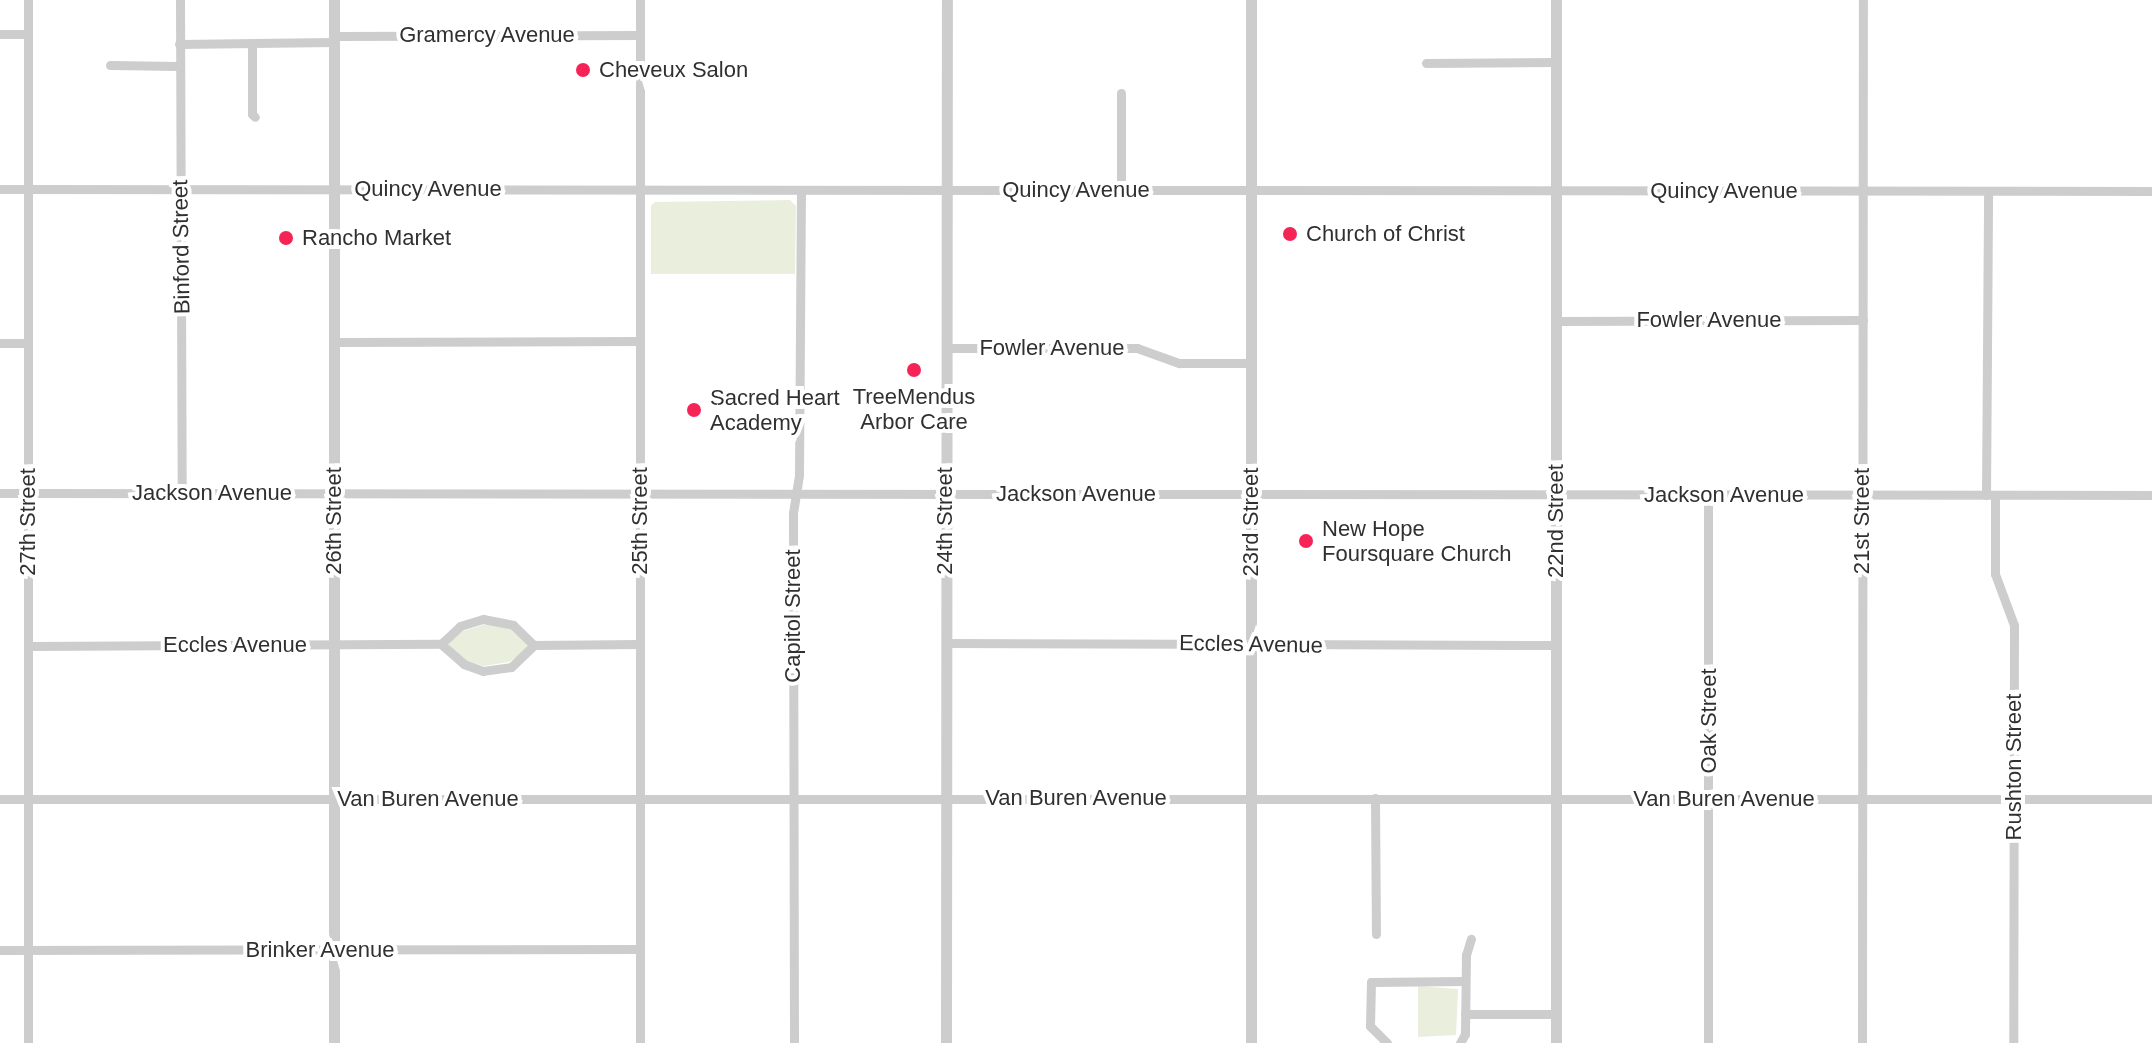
<!DOCTYPE html>
<html>
<head>
<meta charset="utf-8">
<style>
  body { margin:0 }
  #map { position:relative; width:2152px; height:1043px; overflow:hidden; background:#fff; font-family:Arial,sans-serif }
  div>[style] { position:absolute }
  .green>* { inset:0; background:#e9eedd }
  .minor>* { height:9px; margin:-4.5px; padding:0 4.5px; transform-origin:4.5px; border-radius:4.5px; background:#cdcdcd }
  .tertiary>* { height:11px; margin:-5.5px; padding:0 5.5px; transform-origin:5.5px; border-radius:5.5px; background:#cdcdcd }
  .dots>* { width:22px; height:22px; translate:-50% -50%; box-sizing:border-box; border:4px solid #fff; border-radius:50% }
  span { translate:-50% -50%; white-space:nowrap; text-align:center; line-height:1.15; -webkit-text-stroke:8px #fff; paint-order:stroke }
  .street-label { font-size:22px; color:#303030 }
  .poi-label { font-size:22px; color:#303030 }
  .left { translate:0 -50%; text-align:left }
</style>
</head>
<body>
<div id="map">
  <div class="green">
    <i style="clip-path:polygon(790px 200px,796px 206px,795px 274px,651px 274px,651px 206px,655px 202px)"></i>
    <i style="clip-path:polygon(490px 623px,508px 626px,528px 645px,523px 653px,509px 662px,484px 666px,466px 661px,450px 647px,448px 643px,456px 633px)"></i>
    <i style="clip-path:polygon(1418px 986px,1458px 989px,1456px 1035px,1418px 1037px)"></i>
  </div>
  <div class="minor">
    <i style="left:28px;top:0;width:1043px;rotate:90deg"></i>
    <i style="left:180px;top:0;width:493px;rotate:89.8deg"></i>
    <i style="left:640px;top:0;width:1043px;rotate:90deg"></i>
    <i style="left:0;top:34px;width:28px"></i>
    <i style="left:334px;top:36px;width:306px;rotate:-0.2deg"></i>
    <i style="left:179px;top:44px;width:155px;rotate:-0.7deg"></i>
    <i style="left:252px;top:44px;width:70px;rotate:90deg"></i>
    <i style="left:252px;top:114px;width:4px;rotate:45deg"></i>
    <i style="left:1426px;top:63px;width:130px;rotate:-0.4deg"></i>
    <i style="left:110px;top:65px;width:69px;rotate:0.8deg"></i>
    <i style="left:0;top:189px;width:2152px;rotate:0.05deg"></i>
    <i style="left:1121px;top:190px;width:97px;rotate:-90deg"></i>
    <i style="left:1556px;top:321px;width:307px;rotate:-0.2deg"></i>
    <i style="left:334px;top:342px;width:306px;rotate:-0.2deg"></i>
    <i style="left:0;top:343px;width:28px"></i>
    <i style="left:946px;top:348px;width:191px"></i>
    <i style="left:1137px;top:348px;width:45px;rotate:19.7deg"></i>
    <i style="left:1179px;top:363px;width:72px"></i>
    <i style="left:0;top:493px;width:2152px;rotate:0.05deg"></i>
    <i style="left:1708px;top:495px;width:548px;rotate:90deg"></i>
    <i style="left:1986px;top:495px;width:304px;rotate:-89.6deg"></i>
    <i style="left:1995px;top:495px;width:79px;rotate:90deg"></i>
    <i style="left:1995px;top:574px;width:54px;rotate:69.6deg"></i>
    <i style="left:2014px;top:625px;width:418px;rotate:90.1deg"></i>
    <i style="left:483px;top:619px;width:31px;rotate:11deg"></i>
    <i style="left:513px;top:625px;width:29px;rotate:44deg"></i>
    <i style="left:534px;top:645px;width:32px;rotate:136deg"></i>
    <i style="left:511px;top:667px;width:28px;rotate:172deg"></i>
    <i style="left:483px;top:671px;width:20px;rotate:-160deg"></i>
    <i style="left:464px;top:664px;width:30px;rotate:-139deg"></i>
    <i style="left:441px;top:644px;width:26px;rotate:-43deg"></i>
    <i style="left:460px;top:626px;width:24px;rotate:-17deg"></i>
    <i style="left:946px;top:643px;width:610px;rotate:0.19deg"></i>
    <i style="left:534px;top:645px;width:106px;rotate:-0.5deg"></i>
    <i style="left:28px;top:646px;width:413px;rotate:-0.3deg"></i>
    <i style="left:1375px;top:798px;width:136px;rotate:89.6deg"></i>
    <i style="left:0;top:799px;width:2152px"></i>
    <i style="left:0;top:950px;width:640px;rotate:-0.09deg"></i>
    <i style="left:1465px;top:1014px;width:91px"></i>
    <i style="left:794px;top:1043px;width:530px;rotate:-90.11deg"></i>
    <i style="left:793px;top:513px;width:39px;rotate:-81deg"></i>
    <i style="left:799px;top:474px;width:284px;rotate:-89.6deg"></i>
    <i style="left:1387px;top:1043px;width:24px;rotate:-135deg"></i>
    <i style="left:1370px;top:1026px;width:44px;rotate:-88.7deg"></i>
    <i style="left:1371px;top:982px;width:94px;rotate:-0.6deg"></i>
    <i style="left:1460px;top:1043px;width:10px;rotate:-61deg"></i>
    <i style="left:1465px;top:1034px;width:79px;rotate:-89.3deg"></i>
    <i style="left:1466px;top:955px;width:17px;rotate:-73deg"></i>
    <i style="left:1862px;top:1043px;width:1043px;rotate:-89.95deg"></i>
  </div>
  <div class="tertiary">
    <i style="left:334px;top:0;width:1043px;rotate:90deg"></i>
    <i style="left:1556px;top:0;width:1043px;rotate:90deg"></i>
    <i style="left:946px;top:1043px;width:1043px;rotate:-89.95deg"></i>
    <i style="left:1251px;top:1043px;width:1043px;rotate:-90deg"></i>
  </div>
  <div class="dots">
    <i style="left:583px;top:70px;background:#f62456"></i>
    <i style="left:1290px;top:234px;background:#f62456"></i>
    <i style="left:286px;top:238px;background:#f62456"></i>
    <i style="left:914px;top:370px;background:#f62456"></i>
    <i style="left:694px;top:410px;background:#f62456"></i>
    <i style="left:1306px;top:541px;background:#f62456"></i>
  </div>
  <div class="street-label">
    <span style="left:487px;top:35px">Gramercy Avenue</span>
    <span style="left:428px;top:189px">Quincy Avenue</span>
    <span style="left:1076px;top:190px">Quincy Avenue</span>
    <span style="left:1724px;top:191px">Quincy Avenue</span>
    <span style="left:181px;top:247px;rotate:-91deg">Binford Street</span>
    <span style="left:1709px;top:320px">Fowler Avenue</span>
    <span style="left:1052px;top:348px">Fowler Avenue</span>
    <span style="left:212px;top:493px">Jackson Avenue</span>
    <span style="left:1076px;top:494px">Jackson Avenue</span>
    <span style="left:1724px;top:495px">Jackson Avenue</span>
    <span style="left:334px;top:521px;rotate:-90deg">26th Street</span>
    <span style="left:640px;top:521px;rotate:-90deg">25th Street</span>
    <span style="left:945px;top:521px;rotate:-90deg">24th Street</span>
    <span style="left:1556px;top:521px;rotate:-90deg">22nd Street</span>
    <span style="left:1862px;top:521px;rotate:-90deg">21st Street</span>
    <span style="left:28px;top:522px;rotate:-90deg">27th Street</span>
    <span style="left:1251px;top:522px;rotate:-90deg">23rd Street</span>
    <span style="left:793px;top:616px;rotate:-90deg">Capitol Street</span>
    <span style="left:1251px;top:644px;rotate:1deg">Eccles Avenue</span>
    <span style="left:235px;top:645px">Eccles Avenue</span>
    <span style="left:1709px;top:721px;rotate:-90deg">Oak Street</span>
    <span style="left:2014px;top:767px;rotate:-90deg">Rushton Street</span>
    <span style="left:1076px;top:798px">Van Buren Avenue</span>
    <span style="left:428px;top:799px">Van Buren Avenue</span>
    <span style="left:1724px;top:799px">Van Buren Avenue</span>
    <span style="left:320px;top:950px">Brinker Avenue</span>
  </div>
  <div class="poi-label">
    <span class="left" style="left:599px;top:70px">Cheveux Salon</span>
    <span class="left" style="left:1306px;top:234px">Church of Christ</span>
    <span class="left" style="left:302px;top:238px">Rancho Market</span>
    <span style="left:914px;top:409px">TreeMendus<br>Arbor Care</span>
    <span class="left" style="left:710px;top:410px">Sacred Heart<br>Academy</span>
    <span class="left" style="left:1322px;top:541px">New Hope<br>Foursquare Church</span>
  </div>
</div>
</body>
</html>
